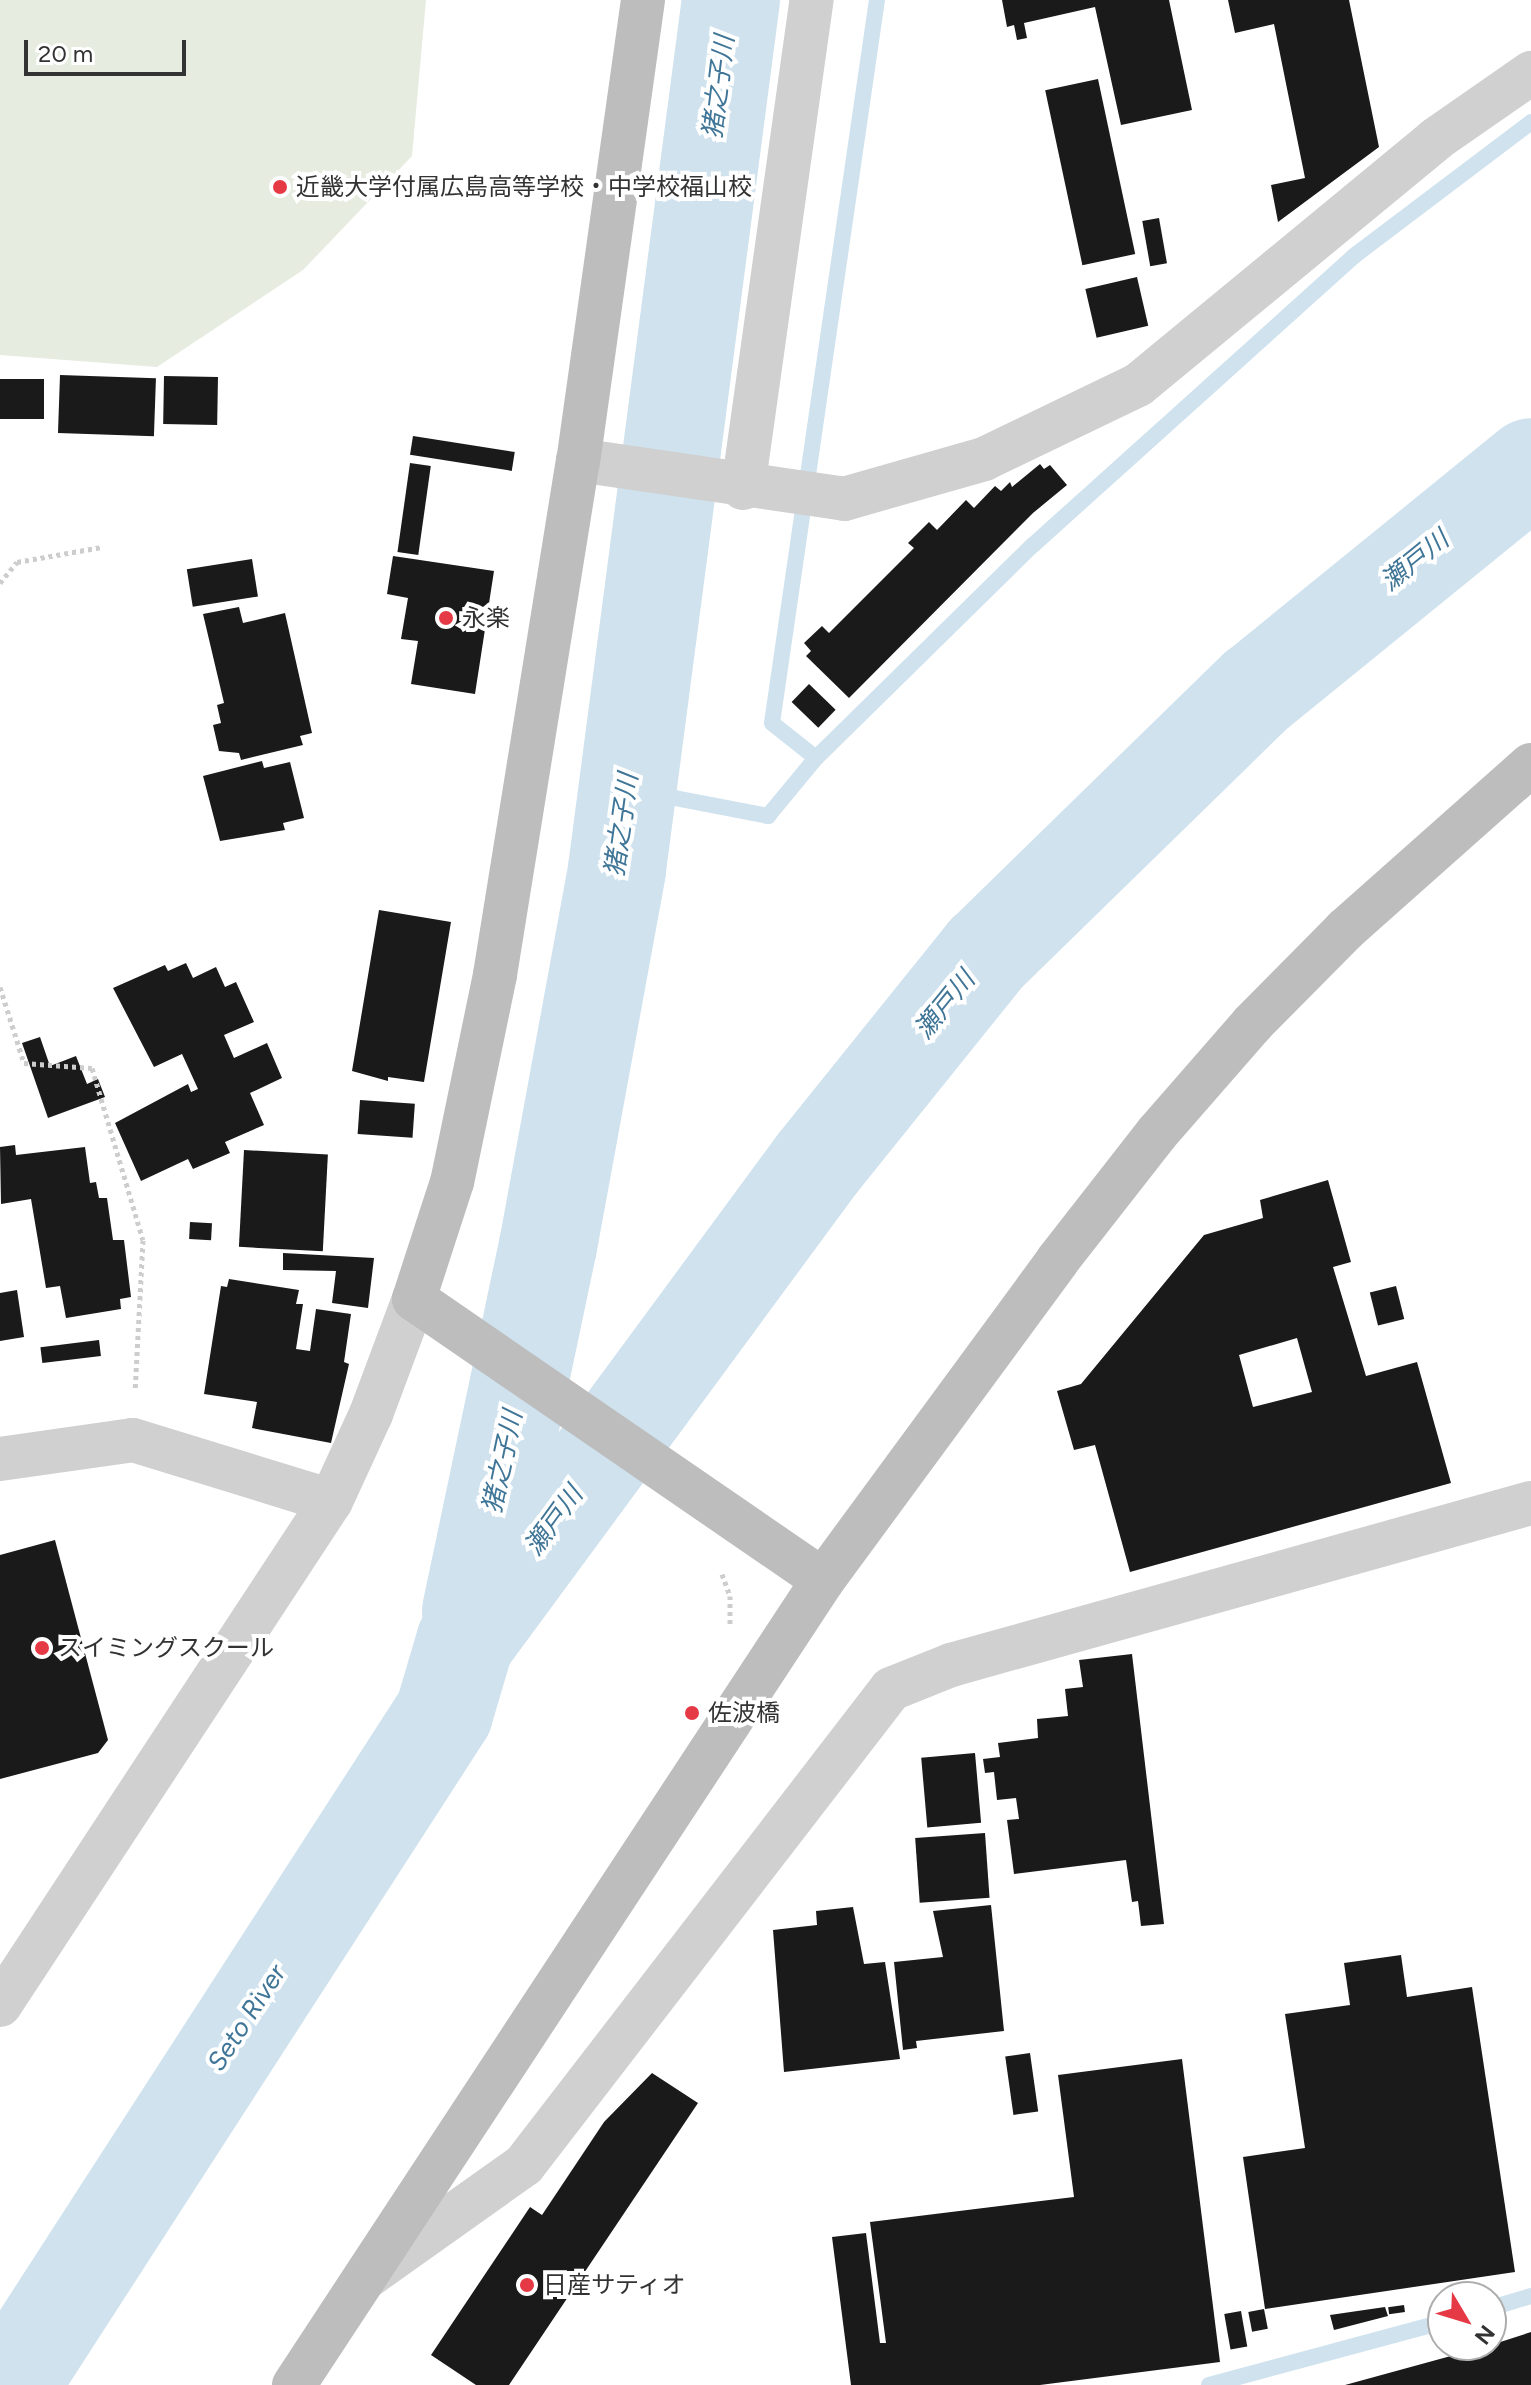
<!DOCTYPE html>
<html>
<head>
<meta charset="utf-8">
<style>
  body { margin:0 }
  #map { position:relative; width:1531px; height:2385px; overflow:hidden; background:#fff; font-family:Figtree,"Noto Sans JP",sans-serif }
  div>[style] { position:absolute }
  .green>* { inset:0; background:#e6ecdf }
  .stream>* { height:16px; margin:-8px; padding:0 8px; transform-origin:8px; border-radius:8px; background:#cfe2ee }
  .river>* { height:98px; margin:-49px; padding:0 49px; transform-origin:49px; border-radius:49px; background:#cfe2ee }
  .building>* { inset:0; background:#1a1a1a; transform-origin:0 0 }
  .path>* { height:5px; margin-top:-2.5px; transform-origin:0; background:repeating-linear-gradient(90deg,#cdcdcd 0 4px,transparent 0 8px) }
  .street>* { height:44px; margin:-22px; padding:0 22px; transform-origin:22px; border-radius:22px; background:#d0d0d0 }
  .secondary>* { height:44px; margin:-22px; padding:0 22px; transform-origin:22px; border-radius:22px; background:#bdbdbd }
  .dots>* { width:22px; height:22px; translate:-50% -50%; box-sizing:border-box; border:4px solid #fff; border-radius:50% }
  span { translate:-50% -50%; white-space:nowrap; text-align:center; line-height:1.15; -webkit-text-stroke:8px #fff; paint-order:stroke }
  .poi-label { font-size:24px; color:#333 }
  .left { translate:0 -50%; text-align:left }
  .water-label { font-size:26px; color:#3f7597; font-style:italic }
  .north { position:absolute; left:1427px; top:2281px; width:80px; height:80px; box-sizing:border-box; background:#fff; border:2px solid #adadad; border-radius:50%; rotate:128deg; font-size:22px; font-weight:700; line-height:32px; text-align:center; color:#333 }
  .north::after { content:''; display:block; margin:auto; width:28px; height:36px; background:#e63946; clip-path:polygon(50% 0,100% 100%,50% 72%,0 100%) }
  .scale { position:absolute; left:24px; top:40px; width:162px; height:36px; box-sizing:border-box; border:4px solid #333; border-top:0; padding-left:10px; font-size:24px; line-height:28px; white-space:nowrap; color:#333; -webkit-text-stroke:6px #fff; paint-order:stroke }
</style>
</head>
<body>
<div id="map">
  <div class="green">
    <i style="clip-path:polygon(0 0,426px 0,412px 156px,303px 270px,157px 367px,0 355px)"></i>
  </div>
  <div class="stream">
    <i style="left:816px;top:758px;width:56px;rotate:-141.5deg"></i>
    <i style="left:772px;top:723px;width:731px;rotate:-81.74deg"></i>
    <i style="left:628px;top:789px;width:143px;rotate:10.9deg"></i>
    <i style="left:768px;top:816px;width:75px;rotate:-50.4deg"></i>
    <i style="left:816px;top:758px;width:303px;rotate:-44.5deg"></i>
    <i style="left:1032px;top:546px;width:433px;rotate:-42deg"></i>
    <i style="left:1354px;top:256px;width:222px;rotate:-37.1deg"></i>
    <i style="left:1491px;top:2308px;width:42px;rotate:-16.7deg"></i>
    <i style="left:1209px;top:2385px;width:242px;rotate:-15.1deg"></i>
  </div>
  <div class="river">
    <i style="left:471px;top:1611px;width:373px;rotate:-78.1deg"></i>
    <i style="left:548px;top:1246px;width:383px;rotate:-79.6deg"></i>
    <i style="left:617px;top:869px;width:876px;rotate:-82.53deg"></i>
    <i style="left:10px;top:2385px;width:800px;rotate:-57.14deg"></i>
    <i style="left:444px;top:1713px;width:74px;rotate:-73.5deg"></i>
    <i style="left:465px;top:1642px;width:594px;rotate:-53.63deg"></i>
    <i style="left:817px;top:1164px;width:270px;rotate:-51.2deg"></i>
    <i style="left:986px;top:954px;width:378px;rotate:-44.3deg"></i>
    <i style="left:1257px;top:690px;width:353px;rotate:-39.1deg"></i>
  </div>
  <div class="building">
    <i style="clip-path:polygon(1002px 0,1169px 0,1192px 110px,1121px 125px,1095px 7px,1024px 23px,1027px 38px,1017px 40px,1014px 25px,1007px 27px)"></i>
    <i style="clip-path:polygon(1228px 0,1349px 0,1379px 147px,1278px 222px,1271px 185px,1305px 178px,1274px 24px,1235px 33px)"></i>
    <i style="left:1098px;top:79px;width:179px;height:54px;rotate:78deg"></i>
    <i style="left:1159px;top:218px;width:46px;height:17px;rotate:80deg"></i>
    <i style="left:1137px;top:277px;width:50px;height:53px;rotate:77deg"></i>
    <i style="left:60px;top:375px;width:96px;height:58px;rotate:2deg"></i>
    <i style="left:164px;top:376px;width:54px;height:48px;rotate:1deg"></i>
    <i style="left:0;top:379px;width:44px;height:40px"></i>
    <i style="left:413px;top:436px;width:103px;height:19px;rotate:9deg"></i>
    <i style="left:410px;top:463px;width:21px;height:90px;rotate:8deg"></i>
    <i style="clip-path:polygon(1040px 464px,1044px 469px,1050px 465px,1067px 485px,1033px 513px,849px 698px,806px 656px,811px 651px,804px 643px,822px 626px,829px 633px,914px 548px,908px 543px,929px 522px,937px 530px,966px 500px,974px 508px,995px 486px,1001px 491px,1010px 482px,1012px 487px)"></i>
    <i style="clip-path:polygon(393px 556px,494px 571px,475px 694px,411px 684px,418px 641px,401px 639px,408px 598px,387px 594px)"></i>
    <i style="left:252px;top:559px;width:38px;height:66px;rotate:81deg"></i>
    <i style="clip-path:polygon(239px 607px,243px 623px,285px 613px,312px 733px,300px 736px,303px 745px,241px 760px,239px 753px,219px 751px,213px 725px,221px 723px,217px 705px,224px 703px,203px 614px)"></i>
    <i style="left:809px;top:684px;width:37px;height:25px;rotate:44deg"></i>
    <i style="clip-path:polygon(262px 761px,264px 768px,290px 762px,304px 818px,283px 823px,285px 830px,220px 841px,203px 776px)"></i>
    <i style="clip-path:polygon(379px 910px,451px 922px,424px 1082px,388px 1077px,388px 1081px,352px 1071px)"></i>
    <i style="clip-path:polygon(186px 963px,193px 978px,216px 967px,225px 987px,236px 982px,254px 1022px,224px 1035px,234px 1058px,267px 1043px,282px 1078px,250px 1093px,264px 1125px,225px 1142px,230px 1153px,193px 1169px,188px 1159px,141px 1181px,115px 1123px,188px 1084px,191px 1092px,198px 1089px,182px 1054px,154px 1067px,113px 988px,165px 965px,168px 971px)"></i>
    <i style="clip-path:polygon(40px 1037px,50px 1066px,76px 1056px,87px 1084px,98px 1079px,105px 1097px,48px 1118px,22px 1043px)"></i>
    <i style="left:360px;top:1100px;width:55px;height:34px;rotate:4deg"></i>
    <i style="clip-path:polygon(15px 1145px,16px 1155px,85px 1147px,90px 1183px,96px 1182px,99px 1198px,107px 1198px,113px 1240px,124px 1240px,131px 1297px,120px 1299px,121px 1309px,66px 1318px,60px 1286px,46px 1288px,31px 1199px,1px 1204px,0 1147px)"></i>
    <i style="left:244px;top:1150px;width:84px;height:97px;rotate:3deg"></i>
    <i style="clip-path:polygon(evenodd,1328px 1180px,1351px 1262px,1333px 1267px,1366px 1376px,1417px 1362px,1451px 1483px,1130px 1572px,1095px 1445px,1074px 1450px,1057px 1391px,1081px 1384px,1204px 1235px,1263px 1218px,1260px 1200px,1328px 1180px,1297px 1338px,1312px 1392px,1253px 1407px,1239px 1355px,1297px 1338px)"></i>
    <i style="left:190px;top:1222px;width:22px;height:17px;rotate:3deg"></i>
    <i style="clip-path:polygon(283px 1253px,374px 1258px,368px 1308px,332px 1303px,336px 1271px,283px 1270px)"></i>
    <i style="clip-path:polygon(229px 1279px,299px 1290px,296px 1304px,303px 1304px,296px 1349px,310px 1351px,316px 1309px,351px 1314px,344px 1362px,349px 1364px,331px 1443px,252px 1428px,257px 1402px,204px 1394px,221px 1286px,227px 1287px)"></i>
    <i style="left:1396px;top:1286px;width:34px;height:27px;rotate:76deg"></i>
    <i style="clip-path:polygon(17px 1290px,24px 1337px,0 1341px,0 1293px)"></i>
    <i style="left:99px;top:1340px;width:16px;height:59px;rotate:83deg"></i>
    <i style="clip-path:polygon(55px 1540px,108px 1740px,98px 1753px,0 1779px,0 1555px)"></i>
    <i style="clip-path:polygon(1132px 1654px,1164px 1924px,1141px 1926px,1138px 1901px,1132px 1902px,1126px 1860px,1014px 1874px,1007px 1820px,1019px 1819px,1016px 1798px,997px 1800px,994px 1772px,985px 1773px,983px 1759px,1000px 1757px,998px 1743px,1038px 1738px,1037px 1719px,1068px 1716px,1065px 1689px,1083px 1687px,1079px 1660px)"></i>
    <i style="left:975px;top:1753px;width:70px;height:54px;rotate:85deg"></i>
    <i style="left:985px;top:1833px;width:65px;height:70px;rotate:86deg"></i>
    <i style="clip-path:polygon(991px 1905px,1004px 2031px,916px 2041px,917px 2048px,903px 2050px,894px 1962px,943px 1957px,933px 1911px)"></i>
    <i style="clip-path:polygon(853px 1907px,864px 1964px,885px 1962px,900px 2059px,784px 2072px,773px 1930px,817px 1925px,816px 1911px)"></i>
    <i style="clip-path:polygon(1401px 1955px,1407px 1997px,1472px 1987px,1515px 2272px,1265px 2309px,1243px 2157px,1305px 2148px,1285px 2014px,1350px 2005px,1344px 1963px)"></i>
    <i style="left:1030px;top:2053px;width:59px;height:25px;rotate:82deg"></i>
    <i style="clip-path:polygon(1182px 2059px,1220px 2362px,1040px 2385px,851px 2385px,832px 2237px,866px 2233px,880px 2343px,886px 2343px,870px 2222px,1074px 2197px,1058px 2075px)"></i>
    <i style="clip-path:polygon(652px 2073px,698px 2103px,509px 2385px,476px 2385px,431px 2355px,530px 2207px,542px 2215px,604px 2122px)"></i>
    <i style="left:1404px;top:2305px;width:7px;height:16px;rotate:82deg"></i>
    <i style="clip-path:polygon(1385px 2307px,1388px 2316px,1334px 2330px,1330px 2315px)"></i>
    <i style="left:1264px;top:2309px;width:20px;height:16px;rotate:79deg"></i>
    <i style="left:1241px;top:2311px;width:36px;height:17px;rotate:80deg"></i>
    <i style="clip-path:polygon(1531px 2332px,1531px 2385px,1345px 2385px,1491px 2345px)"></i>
  </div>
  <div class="path">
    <i style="left:0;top:583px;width:27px;rotate:-51deg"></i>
    <i style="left:17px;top:562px;width:86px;rotate:-10deg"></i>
    <i style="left:0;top:987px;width:80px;rotate:72.5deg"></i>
    <i style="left:24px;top:1063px;width:68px;rotate:4.2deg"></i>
    <i style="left:92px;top:1068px;width:179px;rotate:73.5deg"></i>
    <i style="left:143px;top:1240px;width:151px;rotate:93deg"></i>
    <i style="left:722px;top:1574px;width:23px;rotate:70deg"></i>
    <i style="left:730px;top:1596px;width:31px;rotate:90deg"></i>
  </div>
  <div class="street">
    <i style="left:578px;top:460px;width:269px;rotate:8.3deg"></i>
    <i style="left:844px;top:499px;width:146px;rotate:-15.9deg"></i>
    <i style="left:984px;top:459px;width:171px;rotate:-25.7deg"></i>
    <i style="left:1138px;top:385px;width:386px;rotate:-39.5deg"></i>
    <i style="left:1436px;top:139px;width:116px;rotate:-34.8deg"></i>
    <i style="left:743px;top:488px;width:493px;rotate:-82deg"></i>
    <i style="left:0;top:1459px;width:134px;rotate:-8.1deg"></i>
    <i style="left:133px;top:1440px;width:207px;rotate:17.1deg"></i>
    <i style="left:0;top:2005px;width:603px;rotate:-56.71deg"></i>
    <i style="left:331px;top:1501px;width:96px;rotate:-65.3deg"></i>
    <i style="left:371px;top:1414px;width:123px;rotate:-69.5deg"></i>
    <i style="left:365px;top:2278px;width:195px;rotate:-35.4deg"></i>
    <i style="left:524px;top:2165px;width:601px;rotate:-52.37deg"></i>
    <i style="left:891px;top:1689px;width:65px;rotate:-21.8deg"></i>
    <i style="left:951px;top:1665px;width:602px;rotate:-15.61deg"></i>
  </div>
  <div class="secondary">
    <i style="left:643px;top:0;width:465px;rotate:98deg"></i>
    <i style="left:578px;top:460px;width:522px;rotate:99.16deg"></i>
    <i style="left:495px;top:975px;width:211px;rotate:101.7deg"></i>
    <i style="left:452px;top:1182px;width:123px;rotate:108deg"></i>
    <i style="left:414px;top:1299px;width:496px;rotate:34.5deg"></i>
    <i style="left:294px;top:2385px;width:963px;rotate:-56.69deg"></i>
    <i style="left:823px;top:1580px;width:396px;rotate:-53.7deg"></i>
    <i style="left:1057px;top:1261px;width:162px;rotate:-52deg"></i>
    <i style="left:1157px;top:1133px;width:145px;rotate:-48.9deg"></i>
    <i style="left:1252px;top:1024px;width:134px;rotate:-45.3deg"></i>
    <i style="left:1346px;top:929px;width:247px;rotate:-41.6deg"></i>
  </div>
  <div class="dots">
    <i style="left:280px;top:187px;background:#e63946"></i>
    <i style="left:446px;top:618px;background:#e63946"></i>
    <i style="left:42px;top:1648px;background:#e63946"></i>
    <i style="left:692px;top:1713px;background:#e63946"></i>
    <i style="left:527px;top:2285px;background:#e63946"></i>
  </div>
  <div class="poi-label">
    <span class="left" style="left:296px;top:187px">近畿大学付属広島高等学校・中学校福山校</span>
    <span class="left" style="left:462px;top:618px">永楽</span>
    <span class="left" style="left:58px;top:1648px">スイミングスクール</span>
    <span class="left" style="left:708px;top:1713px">佐波橋</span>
    <span class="left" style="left:543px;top:2285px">日産サティオ</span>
  </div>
  <div class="water-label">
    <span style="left:719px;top:87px;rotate:-83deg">猪之子川</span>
    <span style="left:1415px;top:561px;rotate:-39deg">瀬戸川</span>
    <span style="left:622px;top:825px;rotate:-82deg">猪之子川</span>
    <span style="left:945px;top:1005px;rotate:-51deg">瀬戸川</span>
    <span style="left:503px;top:1462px;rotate:-78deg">猪之子川</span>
    <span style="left:554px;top:1521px;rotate:-54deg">瀬戸川</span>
    <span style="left:247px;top:2018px;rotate:-57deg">Seto River</span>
  </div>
  <div class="north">N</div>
  <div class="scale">20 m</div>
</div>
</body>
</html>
